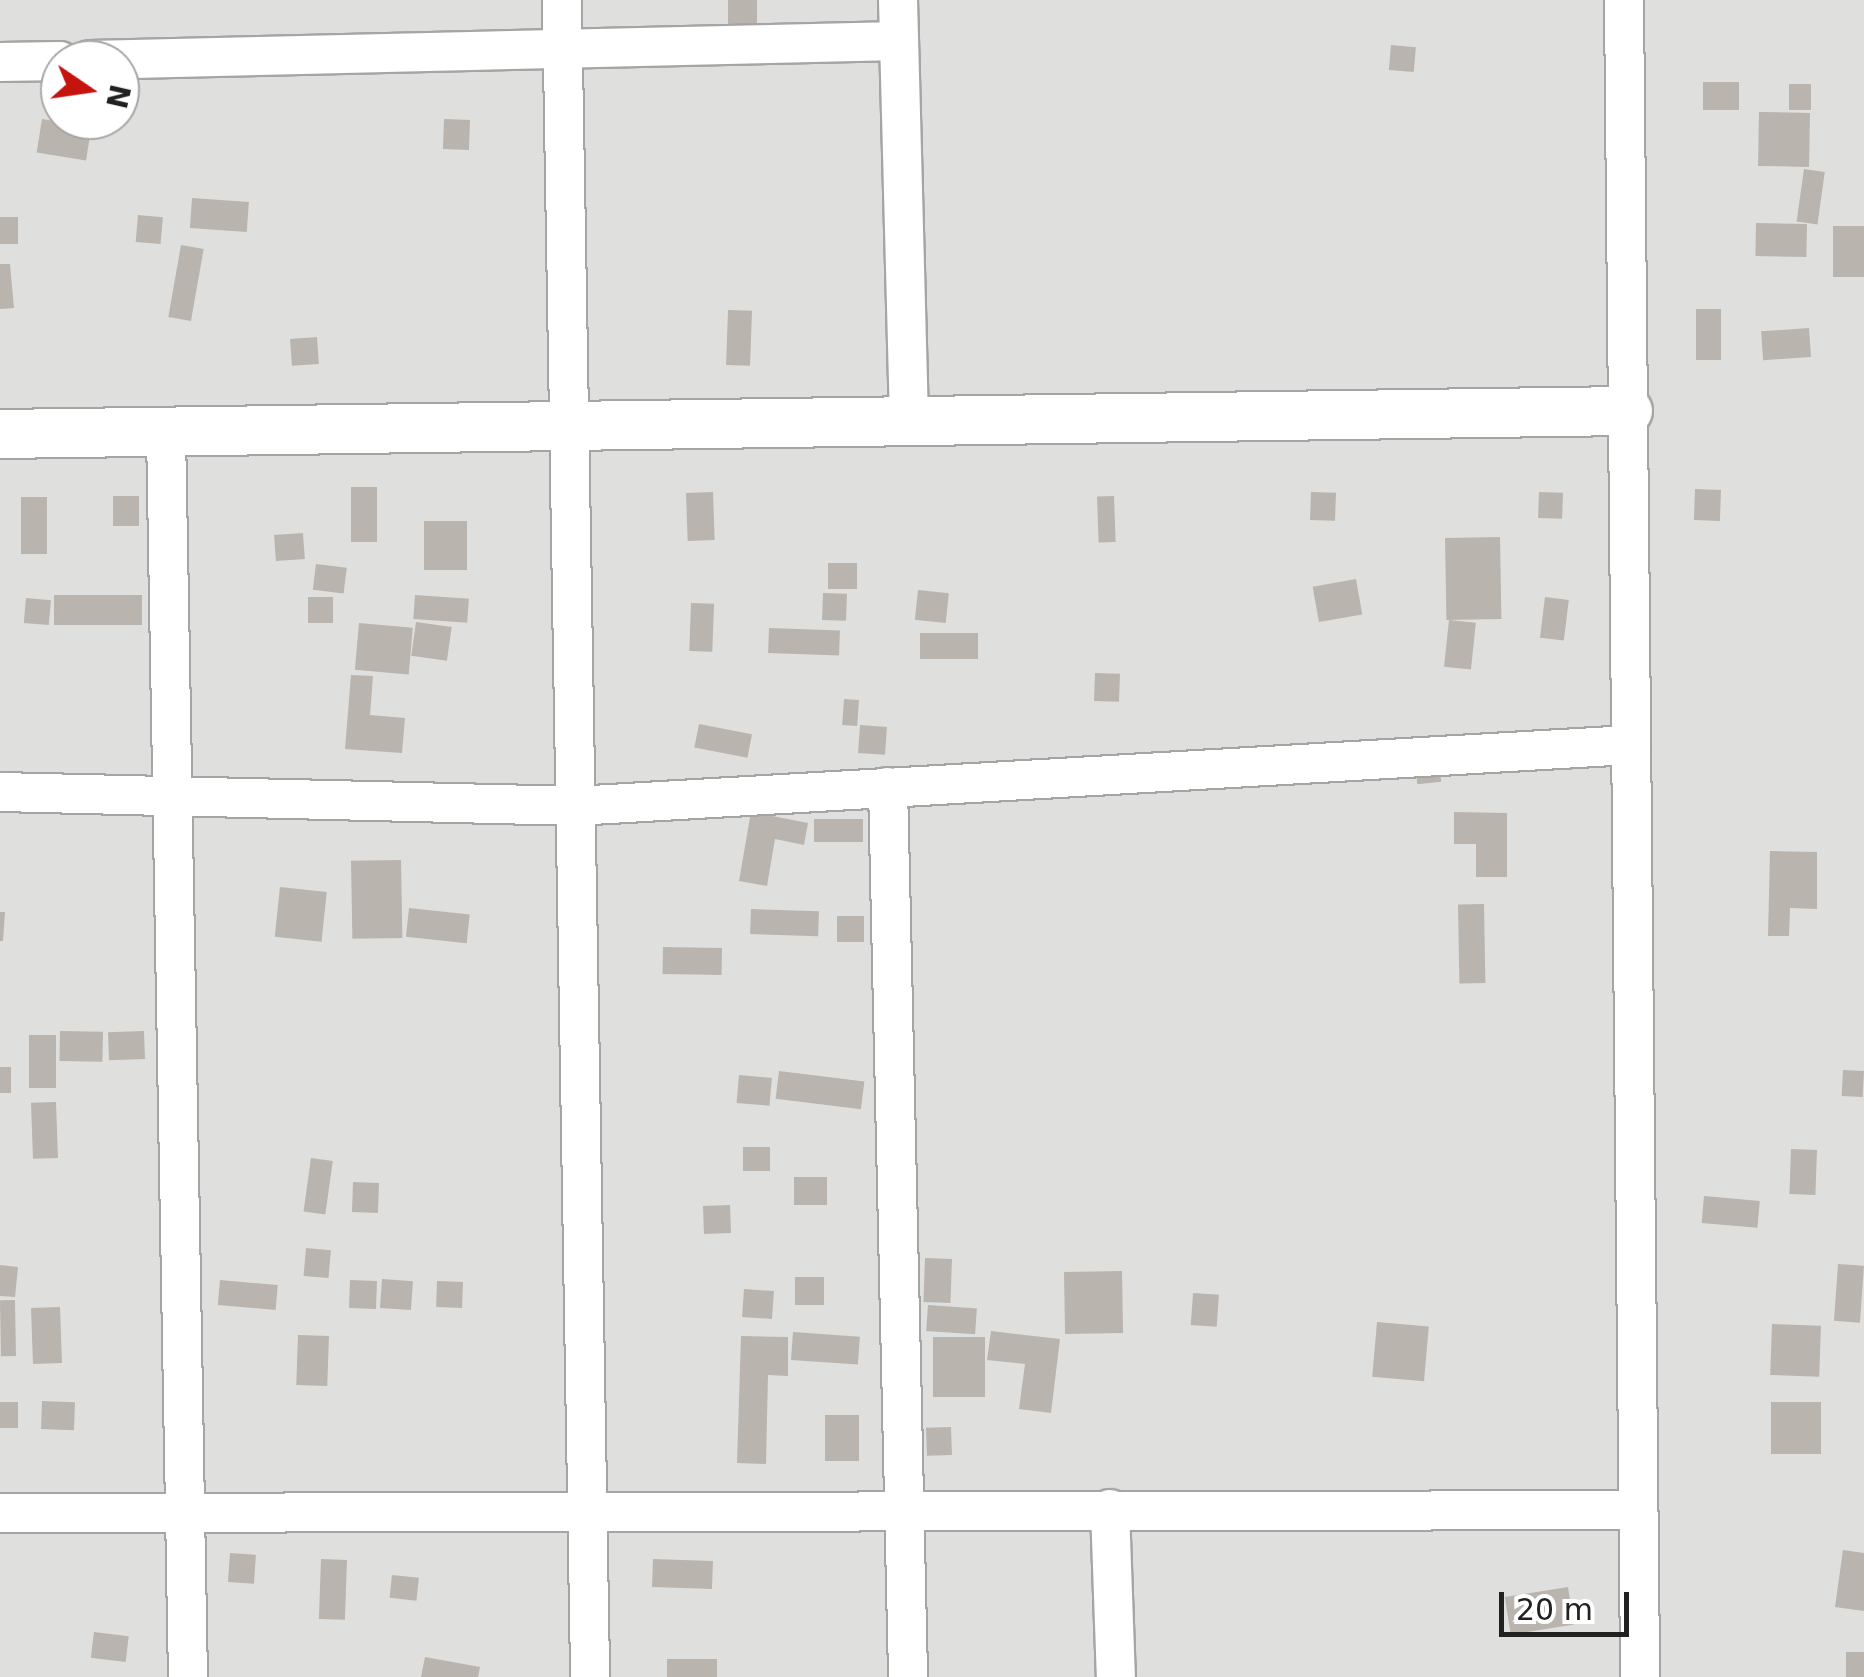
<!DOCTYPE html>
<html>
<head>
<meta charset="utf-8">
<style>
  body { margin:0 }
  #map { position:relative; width:1864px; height:1677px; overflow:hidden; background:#f1efe9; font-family:"DejaVu Sans",sans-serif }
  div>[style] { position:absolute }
  .residential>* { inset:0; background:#dfdfde }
  .building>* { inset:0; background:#bab4ae; transform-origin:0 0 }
  .roads { filter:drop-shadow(2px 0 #a5a5a5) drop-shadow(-2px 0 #a5a5a5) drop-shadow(0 2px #a5a5a5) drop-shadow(0 -2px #a5a5a5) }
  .minor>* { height:38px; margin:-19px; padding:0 19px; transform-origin:19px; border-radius:19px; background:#fff }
  .tertiary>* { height:48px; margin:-24px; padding:0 24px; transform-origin:24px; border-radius:24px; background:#fff }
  span { translate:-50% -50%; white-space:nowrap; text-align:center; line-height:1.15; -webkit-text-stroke:8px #fff; paint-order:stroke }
  .north { position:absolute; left:40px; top:40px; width:100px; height:100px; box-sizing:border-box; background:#fff; border:2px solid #a6a6a6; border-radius:50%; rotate:103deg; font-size:28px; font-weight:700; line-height:40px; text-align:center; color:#212121 }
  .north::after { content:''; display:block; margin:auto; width:35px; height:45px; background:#c5140e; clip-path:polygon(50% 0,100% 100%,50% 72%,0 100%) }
  .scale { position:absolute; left:1499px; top:1592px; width:130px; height:45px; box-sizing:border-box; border:5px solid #212121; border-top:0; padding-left:12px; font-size:30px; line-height:35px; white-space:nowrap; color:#212121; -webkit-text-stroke:8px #fff; paint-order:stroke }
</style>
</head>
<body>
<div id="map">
  <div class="residential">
    <i style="clip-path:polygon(evenodd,0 0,1864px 0,1864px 1677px,0 1677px,0 0,60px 60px,120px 60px,120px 120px,60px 120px,60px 60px)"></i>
  </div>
  <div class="building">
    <i style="left:728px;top:0;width:29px;height:42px"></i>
    <i style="left:1391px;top:45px;width:25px;height:25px;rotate:5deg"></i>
    <i style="left:1739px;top:82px;width:28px;height:36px;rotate:90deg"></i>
    <i style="left:1789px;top:84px;width:22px;height:26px"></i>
    <i style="left:1759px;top:112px;width:51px;height:54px;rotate:1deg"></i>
    <i style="left:42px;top:119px;width:50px;height:34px;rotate:9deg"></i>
    <i style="left:444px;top:119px;width:26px;height:30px;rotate:2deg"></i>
    <i style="left:1804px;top:169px;width:21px;height:53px;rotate:8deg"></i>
    <i style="left:192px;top:198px;width:57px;height:30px;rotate:4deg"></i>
    <i style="left:138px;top:215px;width:25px;height:27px;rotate:5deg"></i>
    <i style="left:0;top:217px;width:18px;height:27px"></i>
    <i style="left:1756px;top:223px;width:51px;height:33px;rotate:1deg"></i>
    <i style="left:1833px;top:226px;width:31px;height:51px"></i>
    <i style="left:181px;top:245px;width:23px;height:73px;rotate:10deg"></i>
    <i style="clip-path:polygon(0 264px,10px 264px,14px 308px,0 309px)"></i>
    <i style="left:1696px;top:309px;width:25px;height:51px"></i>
    <i style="left:728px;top:310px;width:24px;height:55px;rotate:2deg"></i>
    <i style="left:1809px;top:328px;width:29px;height:48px;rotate:86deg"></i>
    <i style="left:317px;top:337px;width:27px;height:27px;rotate:86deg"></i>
    <i style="left:351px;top:487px;width:26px;height:55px"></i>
    <i style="left:1695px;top:489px;width:26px;height:31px;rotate:2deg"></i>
    <i style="left:713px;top:492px;width:48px;height:27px;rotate:88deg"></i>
    <i style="left:1311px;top:492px;width:25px;height:28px;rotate:2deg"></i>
    <i style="left:1539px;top:492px;width:24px;height:26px;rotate:2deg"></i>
    <i style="left:113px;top:496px;width:26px;height:30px"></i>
    <i style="left:1114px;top:496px;width:46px;height:17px;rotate:88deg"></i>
    <i style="left:21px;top:497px;width:26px;height:57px"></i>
    <i style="left:424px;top:521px;width:43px;height:49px"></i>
    <i style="left:303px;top:533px;width:26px;height:29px;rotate:86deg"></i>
    <i style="left:1500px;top:537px;width:82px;height:55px;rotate:89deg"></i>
    <i style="left:828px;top:563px;width:29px;height:26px"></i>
    <i style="left:316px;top:564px;width:31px;height:26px;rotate:7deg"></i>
    <i style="left:1356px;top:579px;width:36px;height:44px;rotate:80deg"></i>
    <i style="left:918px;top:590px;width:31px;height:30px;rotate:6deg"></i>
    <i style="left:823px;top:593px;width:24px;height:27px;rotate:2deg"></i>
    <i style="left:54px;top:595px;width:88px;height:30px"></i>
    <i style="left:415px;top:595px;width:54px;height:24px;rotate:4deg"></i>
    <i style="left:308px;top:597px;width:25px;height:26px"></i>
    <i style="left:1545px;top:597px;width:24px;height:41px;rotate:7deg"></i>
    <i style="left:26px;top:598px;width:25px;height:25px;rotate:5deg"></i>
    <i style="left:691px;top:603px;width:23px;height:48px;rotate:2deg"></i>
    <i style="left:1449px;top:620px;width:27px;height:47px;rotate:6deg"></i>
    <i style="left:416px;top:622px;width:36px;height:34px;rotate:8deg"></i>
    <i style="left:359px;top:623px;width:54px;height:47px;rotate:5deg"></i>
    <i style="left:769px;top:628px;width:71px;height:25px;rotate:2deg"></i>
    <i style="left:920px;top:633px;width:58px;height:26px"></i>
    <i style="left:1095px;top:673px;width:25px;height:28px;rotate:2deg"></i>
    <i style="clip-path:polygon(351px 675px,373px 676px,370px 715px,405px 718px,402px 753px,345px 749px)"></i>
    <i style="left:844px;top:699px;width:15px;height:26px;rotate:4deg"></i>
    <i style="left:699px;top:724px;width:54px;height:24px;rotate:11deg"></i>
    <i style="left:860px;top:725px;width:27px;height:28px;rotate:4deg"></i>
    <i style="left:1438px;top:752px;width:30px;height:24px;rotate:84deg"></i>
    <i style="clip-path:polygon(751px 812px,808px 823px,804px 845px,775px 839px,767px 886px,739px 881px)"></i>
    <i style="clip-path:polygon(1454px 812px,1507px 813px,1507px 877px,1476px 877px,1476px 844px,1454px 844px)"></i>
    <i style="left:863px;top:819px;width:23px;height:49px;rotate:90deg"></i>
    <i style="clip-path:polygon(1770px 851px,1817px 852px,1817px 909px,1790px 908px,1789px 936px,1768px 936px)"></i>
    <i style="left:401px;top:860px;width:78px;height:50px;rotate:89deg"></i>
    <i style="left:280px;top:887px;width:47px;height:50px;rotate:6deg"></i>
    <i style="left:1484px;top:904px;width:79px;height:26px;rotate:89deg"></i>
    <i style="left:409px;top:908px;width:61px;height:29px;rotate:6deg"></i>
    <i style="left:751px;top:909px;width:68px;height:25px;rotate:2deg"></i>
    <i style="clip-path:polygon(0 912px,5px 912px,3px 941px,0 941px)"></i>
    <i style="left:837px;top:916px;width:27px;height:26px"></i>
    <i style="left:663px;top:947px;width:59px;height:27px;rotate:1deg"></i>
    <i style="left:60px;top:1031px;width:43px;height:30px;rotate:1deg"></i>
    <i style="left:144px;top:1031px;width:28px;height:36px;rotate:88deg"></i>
    <i style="left:29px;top:1035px;width:27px;height:53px"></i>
    <i style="left:0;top:1067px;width:11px;height:26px"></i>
    <i style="left:1843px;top:1070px;width:21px;height:26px;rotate:3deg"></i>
    <i style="left:779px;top:1071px;width:86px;height:28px;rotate:7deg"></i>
    <i style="left:739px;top:1075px;width:33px;height:28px;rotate:5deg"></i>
    <i style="left:56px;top:1102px;width:56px;height:25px;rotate:88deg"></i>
    <i style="left:743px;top:1147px;width:27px;height:24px"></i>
    <i style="left:1791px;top:1149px;width:26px;height:45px;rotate:2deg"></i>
    <i style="left:311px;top:1158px;width:22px;height:54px;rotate:8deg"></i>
    <i style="left:827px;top:1177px;width:28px;height:33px;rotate:90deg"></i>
    <i style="left:353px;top:1182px;width:26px;height:30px;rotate:2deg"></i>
    <i style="left:1704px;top:1196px;width:56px;height:27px;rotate:5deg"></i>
    <i style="left:730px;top:1205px;width:28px;height:27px;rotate:88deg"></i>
    <i style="left:306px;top:1248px;width:25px;height:28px;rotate:5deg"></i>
    <i style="left:925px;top:1258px;width:27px;height:44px;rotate:2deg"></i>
    <i style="left:1838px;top:1264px;width:26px;height:57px;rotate:4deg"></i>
    <i style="clip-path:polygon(0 1265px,18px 1267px,15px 1297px,0 1296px)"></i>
    <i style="left:1122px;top:1271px;width:62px;height:58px;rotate:89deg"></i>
    <i style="left:795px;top:1277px;width:29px;height:28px"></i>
    <i style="left:382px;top:1279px;width:31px;height:29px;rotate:4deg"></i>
    <i style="left:220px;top:1280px;width:58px;height:25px;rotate:5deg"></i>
    <i style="left:350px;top:1280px;width:27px;height:28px;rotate:2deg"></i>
    <i style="left:437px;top:1281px;width:26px;height:26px;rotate:2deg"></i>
    <i style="left:744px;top:1289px;width:30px;height:28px;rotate:4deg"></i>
    <i style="left:1193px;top:1293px;width:26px;height:32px;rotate:4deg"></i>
    <i style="left:15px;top:1300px;width:56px;height:15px;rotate:89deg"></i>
    <i style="left:928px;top:1305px;width:49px;height:26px;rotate:4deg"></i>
    <i style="left:60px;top:1307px;width:56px;height:29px;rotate:88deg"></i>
    <i style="left:1377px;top:1322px;width:52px;height:55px;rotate:5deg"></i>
    <i style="left:1772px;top:1324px;width:49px;height:51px;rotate:2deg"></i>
    <i style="clip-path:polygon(991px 1331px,1060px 1339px,1051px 1413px,1019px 1409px,1025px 1364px,987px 1360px)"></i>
    <i style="left:793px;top:1332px;width:67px;height:28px;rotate:4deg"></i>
    <i style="left:298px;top:1335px;width:31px;height:50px;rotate:2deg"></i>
    <i style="clip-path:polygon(741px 1336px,788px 1337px,788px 1376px,768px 1375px,766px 1464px,737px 1463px)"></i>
    <i style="left:933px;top:1337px;width:52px;height:60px"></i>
    <i style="left:42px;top:1401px;width:33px;height:28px;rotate:2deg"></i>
    <i style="left:0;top:1402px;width:18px;height:26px"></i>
    <i style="left:1821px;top:1402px;width:52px;height:50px;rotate:90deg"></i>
    <i style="left:825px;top:1415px;width:34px;height:46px"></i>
    <i style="left:951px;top:1427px;width:28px;height:25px;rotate:88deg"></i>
    <i style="clip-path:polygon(1843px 1550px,1864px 1553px,1864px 1611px,1835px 1607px)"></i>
    <i style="left:230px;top:1553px;width:26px;height:29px;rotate:4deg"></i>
    <i style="left:321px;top:1559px;width:26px;height:60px;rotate:2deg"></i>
    <i style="left:653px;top:1559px;width:60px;height:28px;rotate:2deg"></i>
    <i style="left:392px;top:1575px;width:27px;height:23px;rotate:6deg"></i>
    <i style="left:1568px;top:1587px;width:38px;height:64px;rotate:81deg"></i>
    <i style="left:94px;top:1632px;width:35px;height:26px;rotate:7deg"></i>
    <i style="left:1864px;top:1652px;width:25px;height:18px;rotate:90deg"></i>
    <i style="clip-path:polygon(425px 1657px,480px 1667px,478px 1677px,421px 1677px)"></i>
    <i style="left:717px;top:1659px;width:18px;height:50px;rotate:90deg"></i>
  </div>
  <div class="roads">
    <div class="minor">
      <i style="left:562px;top:0;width:1677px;rotate:89.04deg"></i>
      <i style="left:898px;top:0;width:421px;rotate:88.5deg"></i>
      <i style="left:1624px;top:0;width:1677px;rotate:89.45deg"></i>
      <i style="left:90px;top:60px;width:809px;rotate:-1.35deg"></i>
      <i style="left:0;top:62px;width:60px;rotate:-1deg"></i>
      <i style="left:166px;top:432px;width:1245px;rotate:88.99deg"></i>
      <i style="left:888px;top:787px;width:890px;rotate:88.71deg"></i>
      <i style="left:0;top:792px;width:575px;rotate:1.39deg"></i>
      <i style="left:575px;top:806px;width:1058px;rotate:-3.31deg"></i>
      <i style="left:1110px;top:1509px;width:168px;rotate:88deg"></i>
      <i style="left:0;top:1513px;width:1638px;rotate:-0.1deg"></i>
    </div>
    <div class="tertiary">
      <i style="left:0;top:434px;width:1628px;rotate:-0.81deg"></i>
    </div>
  </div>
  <div class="north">N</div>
  <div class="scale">20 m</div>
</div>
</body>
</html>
